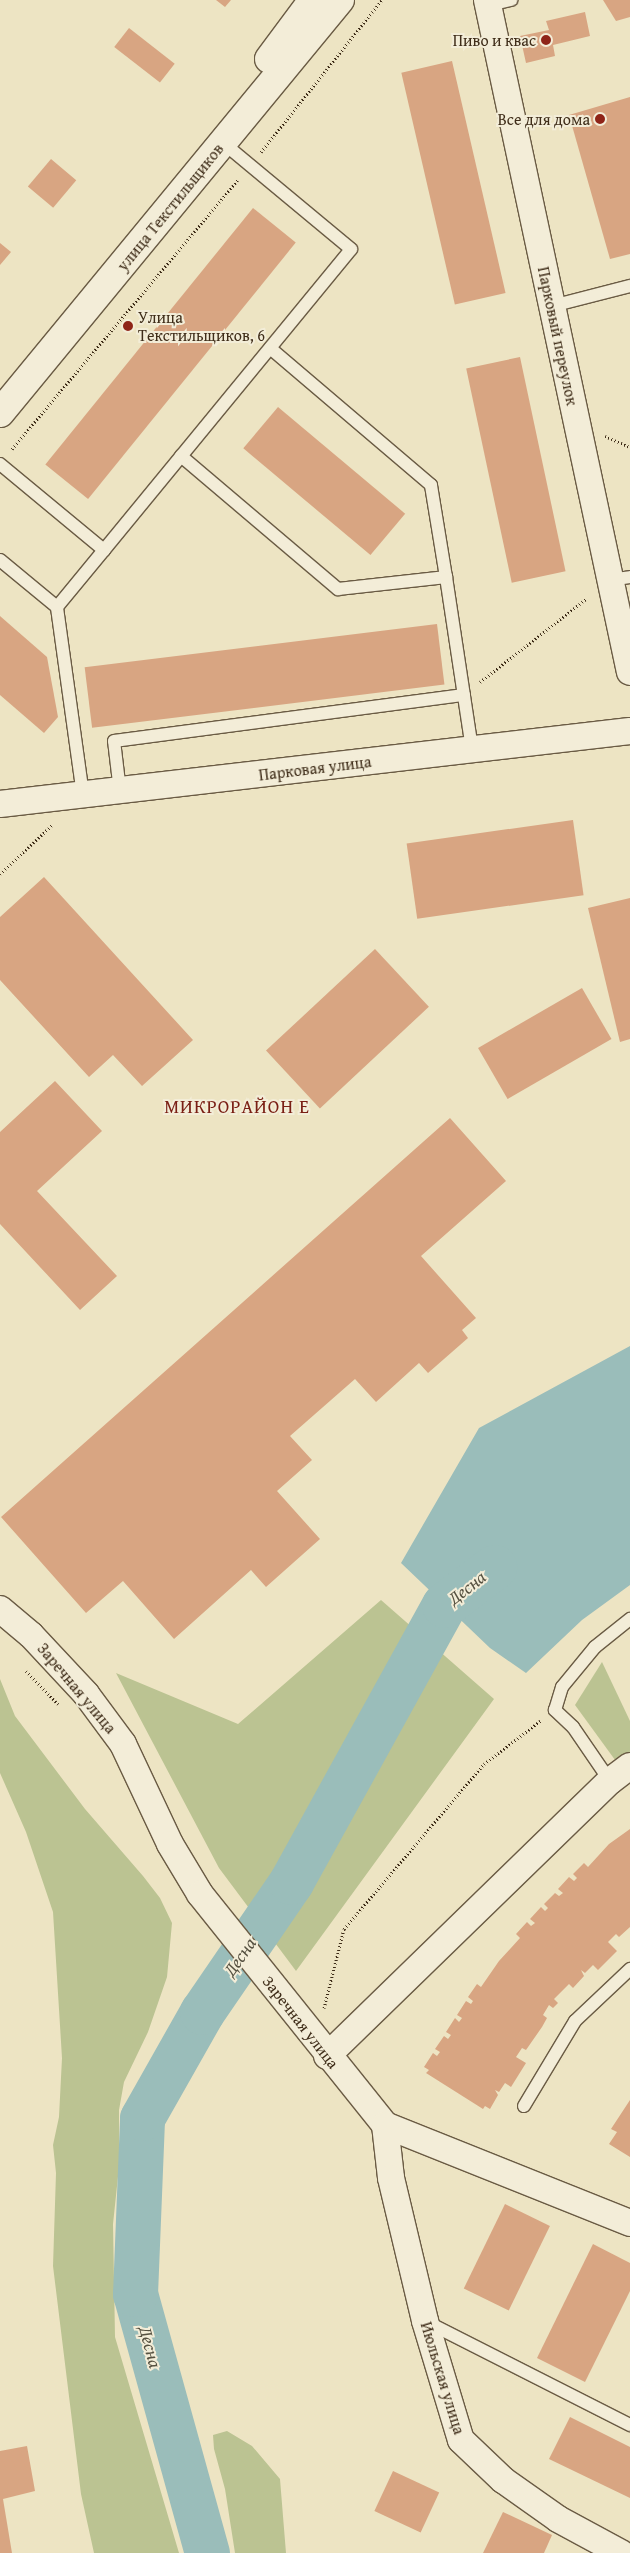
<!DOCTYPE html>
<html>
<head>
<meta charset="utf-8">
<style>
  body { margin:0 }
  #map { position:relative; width:630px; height:2553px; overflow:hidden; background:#ede4c3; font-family:"Gentium Book Plus",serif }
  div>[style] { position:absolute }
  .green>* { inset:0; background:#bbc392 }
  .water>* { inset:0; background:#9abdba }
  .river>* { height:45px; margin:-22.5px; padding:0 22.5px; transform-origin:22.5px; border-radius:22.5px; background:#9abdba }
  .building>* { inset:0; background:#d8a582; transform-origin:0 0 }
  .path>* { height:3px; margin-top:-1.5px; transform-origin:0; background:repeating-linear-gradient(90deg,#3f2d19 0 1px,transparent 0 3.5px) }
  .roads { filter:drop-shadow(1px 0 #6a5b44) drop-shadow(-1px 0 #6a5b44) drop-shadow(0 1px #6a5b44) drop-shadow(0 -1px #6a5b44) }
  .lane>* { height:12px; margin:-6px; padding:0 6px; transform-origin:6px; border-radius:6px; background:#f3edd8 }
  .street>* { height:26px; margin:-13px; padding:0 13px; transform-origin:13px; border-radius:13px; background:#f3edd8 }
  .secondary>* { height:28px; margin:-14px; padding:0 14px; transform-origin:14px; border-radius:14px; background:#f3edd8 }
  .dots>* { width:14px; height:14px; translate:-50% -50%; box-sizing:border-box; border:2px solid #f3edd8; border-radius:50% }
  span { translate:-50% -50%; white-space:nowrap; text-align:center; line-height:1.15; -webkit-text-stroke:4px #f3edd8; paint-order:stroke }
  .poi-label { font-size:16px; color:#3f2d19 }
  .right { translate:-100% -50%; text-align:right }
  .left { translate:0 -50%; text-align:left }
  .street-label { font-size:16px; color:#3f2d19 }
  .water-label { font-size:18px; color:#565141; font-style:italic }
  .quarter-label { font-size:19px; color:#7a1f14; letter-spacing:1px }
</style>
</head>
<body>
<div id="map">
  <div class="green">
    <i style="clip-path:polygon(381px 1600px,494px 1699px,296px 1971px,219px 1868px,116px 1673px,238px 1724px)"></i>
    <i style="clip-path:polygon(602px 1662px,630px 1721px,630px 1757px,618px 1764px,575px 1705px)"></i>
    <i style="clip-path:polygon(0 1679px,15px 1716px,85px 1809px,143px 1876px,160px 1898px,172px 1923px,167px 1977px,148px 2032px,124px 2082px,119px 2110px,119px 2167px,113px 2224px,115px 2337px,179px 2553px,94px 2553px,81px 2494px,53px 2266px,56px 2173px,53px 2145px,59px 2117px,62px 2058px,53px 1912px,26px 1832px,0 1773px)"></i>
    <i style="clip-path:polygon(227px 2431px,252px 2446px,280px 2479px,286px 2553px,235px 2553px,225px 2489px,214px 2449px,213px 2435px)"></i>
  </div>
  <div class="water">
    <i style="clip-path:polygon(630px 1346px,630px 1585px,582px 1620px,526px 1673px,490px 1648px,401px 1563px,479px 1428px)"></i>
  </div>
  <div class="river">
    <i style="left:207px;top:2553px;width:269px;rotate:-105.5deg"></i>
    <i style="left:135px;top:2294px;width:176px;rotate:-87.7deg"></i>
    <i style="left:142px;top:2118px;width:122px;rotate:-60.5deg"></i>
    <i style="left:202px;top:2012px;width:158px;rotate:-55.6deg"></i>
    <i style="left:291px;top:1882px;width:316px;rotate:-61.1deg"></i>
    <i style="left:444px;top:1605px;width:63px;rotate:-37.2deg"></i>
  </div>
  <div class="building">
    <i style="clip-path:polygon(216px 0,231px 0,225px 7px)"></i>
    <i style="clip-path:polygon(603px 0,630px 0,630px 17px,616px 21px)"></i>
    <i style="clip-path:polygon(585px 12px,590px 36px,553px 45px,555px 56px,526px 63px,520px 36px,549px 30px,546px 21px)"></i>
    <i style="left:129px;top:28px;width:58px;height:24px;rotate:38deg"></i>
    <i style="left:452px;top:61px;width:238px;height:52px;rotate:77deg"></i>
    <i style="clip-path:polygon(630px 97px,630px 254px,610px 259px,569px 115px)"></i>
    <i style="left:51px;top:159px;width:33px;height:36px;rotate:40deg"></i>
    <i style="left:253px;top:208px;width:55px;height:330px;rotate:39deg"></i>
    <i style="clip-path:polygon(0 243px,11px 252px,0 265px)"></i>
    <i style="left:520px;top:357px;width:219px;height:55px;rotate:78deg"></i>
    <i style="left:278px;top:407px;width:166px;height:54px;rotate:40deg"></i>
    <i style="clip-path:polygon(0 616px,47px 657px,58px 717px,44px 733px,0 695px)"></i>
    <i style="left:437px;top:624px;width:61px;height:355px;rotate:83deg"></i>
    <i style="left:573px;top:820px;width:76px;height:168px;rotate:82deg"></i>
    <i style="clip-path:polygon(44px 877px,193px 1040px,142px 1086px,113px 1055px,89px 1077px,0 980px,0 917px)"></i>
    <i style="clip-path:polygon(630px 898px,630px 1039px,620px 1042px,588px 908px)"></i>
    <i style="left:375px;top:949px;width:79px;height:149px;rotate:47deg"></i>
    <i style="left:582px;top:988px;width:59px;height:120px;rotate:60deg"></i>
    <i style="clip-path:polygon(55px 1081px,102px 1131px,37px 1191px,117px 1276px,80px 1310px,0 1224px,0 1132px)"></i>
    <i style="clip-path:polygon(450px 1118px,506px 1181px,421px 1256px,476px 1318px,462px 1330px,468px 1338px,428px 1373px,419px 1363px,376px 1402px,355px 1379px,290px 1436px,312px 1460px,277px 1491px,320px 1539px,266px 1587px,251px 1570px,174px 1639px,123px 1581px,86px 1613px,1px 1517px)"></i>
    <i style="clip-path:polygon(630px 1829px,630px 1927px,619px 1937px,616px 1934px,608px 1942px,617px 1951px,598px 1970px,593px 1965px,585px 1973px,581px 1970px,584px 1976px,573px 1988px,569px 1984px,554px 1999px,558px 2003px,553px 2008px,549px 2005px,543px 2015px,547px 2018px,542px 2027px,526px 2050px,522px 2048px,516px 2057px,526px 2063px,511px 2087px,505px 2083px,499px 2092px,495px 2090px,498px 2095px,490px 2109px,485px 2106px,483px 2109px,426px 2073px,429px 2070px,424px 2067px,433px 2053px,437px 2056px,440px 2052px,435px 2049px,444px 2036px,448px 2039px,451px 2035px,446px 2032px,455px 2018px,459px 2022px,462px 2018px,457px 2015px,466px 2001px,471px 2004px,473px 2001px,468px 1997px,477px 1984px,481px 1987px,499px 1961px,520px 1938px,516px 1934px,527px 1922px,531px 1926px,535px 1923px,530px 1919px,541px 1907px,545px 1911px,548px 1908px,544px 1904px,555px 1893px,559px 1896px,563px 1893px,558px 1889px,569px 1877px,574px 1881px,577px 1878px,573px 1874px,584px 1863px,588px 1867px,609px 1844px)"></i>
    <i style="clip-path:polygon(630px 2100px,630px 2157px,609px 2144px,617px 2132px,611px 2129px)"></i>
    <i style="left:505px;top:2204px;width:50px;height:94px;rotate:26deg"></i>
    <i style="clip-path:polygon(593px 2244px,630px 2263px,630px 2291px,585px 2382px,537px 2358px)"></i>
    <i style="clip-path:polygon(570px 2417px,630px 2447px,630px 2498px,549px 2459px)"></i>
    <i style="clip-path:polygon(27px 2446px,35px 2491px,3px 2499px,12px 2553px,0 2553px,0 2451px)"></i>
    <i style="left:393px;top:2471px;width:51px;height:44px;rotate:25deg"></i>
    <i style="clip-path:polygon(503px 2512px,552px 2535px,544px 2553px,483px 2553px)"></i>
  </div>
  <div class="path">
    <i style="left:261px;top:152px;width:194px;rotate:-51.5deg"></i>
    <i style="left:605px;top:436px;width:27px;rotate:24deg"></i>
    <i style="left:12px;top:449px;width:351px;rotate:-50deg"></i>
    <i style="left:480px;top:682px;width:136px;rotate:-38.1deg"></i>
    <i style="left:0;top:874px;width:71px;rotate:-43.3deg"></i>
    <i style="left:26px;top:1671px;width:46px;rotate:45.9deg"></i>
    <i style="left:324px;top:2008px;width:81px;rotate:-75.8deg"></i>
    <i style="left:344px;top:1929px;width:216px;rotate:-49.7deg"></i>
    <i style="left:484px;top:1764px;width:71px;rotate:-37.5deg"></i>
  </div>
  <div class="roads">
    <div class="lane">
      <i style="left:489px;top:5px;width:23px;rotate:-13deg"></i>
      <i style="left:552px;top:306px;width:81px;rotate:-14.4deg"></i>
      <i style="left:181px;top:456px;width:206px;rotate:40.3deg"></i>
      <i style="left:338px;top:589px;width:109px;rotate:-6.3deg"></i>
      <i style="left:446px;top:577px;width:93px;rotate:-99.3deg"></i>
      <i style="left:431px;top:485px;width:211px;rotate:-139.6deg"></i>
      <i style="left:0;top:464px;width:135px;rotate:39.6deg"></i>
      <i style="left:104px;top:550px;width:389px;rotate:-50.6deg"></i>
      <i style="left:351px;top:249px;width:168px;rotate:-140.3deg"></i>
      <i style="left:0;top:560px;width:74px;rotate:39.5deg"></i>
      <i style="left:446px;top:577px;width:174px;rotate:81.4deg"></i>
      <i style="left:609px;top:580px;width:21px;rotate:-8deg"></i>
      <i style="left:120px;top:791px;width:50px;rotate:-96.8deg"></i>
      <i style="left:114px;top:741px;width:353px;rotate:-7.5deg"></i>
      <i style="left:83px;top:795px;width:190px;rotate:-97.9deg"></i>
      <i style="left:57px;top:607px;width:74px;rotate:-50.5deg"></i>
      <i style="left:610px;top:1781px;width:65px;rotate:-124.4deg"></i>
      <i style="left:573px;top:1727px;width:25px;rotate:-137deg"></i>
      <i style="left:555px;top:1710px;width:24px;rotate:-73deg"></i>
      <i style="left:562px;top:1687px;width:52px;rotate:-50.5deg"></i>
      <i style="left:595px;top:1647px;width:45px;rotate:-38.7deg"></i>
      <i style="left:524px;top:2106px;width:99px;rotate:-59deg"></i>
      <i style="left:575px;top:2021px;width:76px;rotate:-43.4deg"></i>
      <i style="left:427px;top:2322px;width:228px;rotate:26.9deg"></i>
    </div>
    <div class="street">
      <i style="left:487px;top:0;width:687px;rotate:77.99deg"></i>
      <i style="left:0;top:804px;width:634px;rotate:-6.61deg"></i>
      <i style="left:0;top:1609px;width:40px;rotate:40deg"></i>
      <i style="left:31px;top:1635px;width:81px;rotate:47deg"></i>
      <i style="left:86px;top:1694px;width:62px;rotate:53.5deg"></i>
      <i style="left:123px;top:1744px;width:110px;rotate:64.8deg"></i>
      <i style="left:170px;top:1844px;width:58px;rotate:59deg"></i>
      <i style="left:200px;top:1894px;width:296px;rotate:51.3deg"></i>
      <i style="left:385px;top:2125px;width:264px;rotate:21.8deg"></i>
      <i style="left:327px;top:2056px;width:395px;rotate:-44.2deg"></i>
      <i style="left:610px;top:1781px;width:25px;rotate:-37deg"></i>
      <i style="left:385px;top:2125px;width:53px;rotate:83.5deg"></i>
      <i style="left:391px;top:2178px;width:147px;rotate:76.6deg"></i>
      <i style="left:425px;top:2321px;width:124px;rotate:73.2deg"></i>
      <i style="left:461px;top:2440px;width:58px;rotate:43.6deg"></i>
      <i style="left:503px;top:2480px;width:67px;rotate:35.3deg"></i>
      <i style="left:558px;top:2519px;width:72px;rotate:28.4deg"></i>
    </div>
    <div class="secondary">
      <i style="left:269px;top:59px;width:74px;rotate:-53.3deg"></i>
      <i style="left:0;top:413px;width:535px;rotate:-50.54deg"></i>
    </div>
  </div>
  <div class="dots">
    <i style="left:546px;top:40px;background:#8f2418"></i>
    <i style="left:600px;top:119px;background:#8f2418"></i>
    <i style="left:128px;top:326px;background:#8f2418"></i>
  </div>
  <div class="poi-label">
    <span class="right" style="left:536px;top:40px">Пиво и квас</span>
    <span class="right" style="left:590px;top:119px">Все для дома</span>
    <span class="left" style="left:138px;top:326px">Улица<br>Текстильщиков, 6</span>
  </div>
  <div class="street-label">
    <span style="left:170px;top:207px;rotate:-51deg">улица Текстильщиков</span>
    <span style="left:558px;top:336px;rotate:78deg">Парковый переулок</span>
    <span style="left:315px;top:768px;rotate:-7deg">Парковая улица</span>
    <span style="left:77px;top:1688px;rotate:50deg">Заречная улица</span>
    <span style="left:301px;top:2022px;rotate:52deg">Заречная улица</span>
    <span style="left:443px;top:2378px;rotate:73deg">Июльская улица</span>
  </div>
  <div class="water-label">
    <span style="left:467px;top:1588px;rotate:-38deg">Десна</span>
    <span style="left:240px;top:1957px;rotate:-55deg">Десна</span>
    <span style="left:150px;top:2347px;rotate:75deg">Десна</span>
  </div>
  <div class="quarter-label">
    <span style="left:237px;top:1107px">МИКРОРАЙОН Е</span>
  </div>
</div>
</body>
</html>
